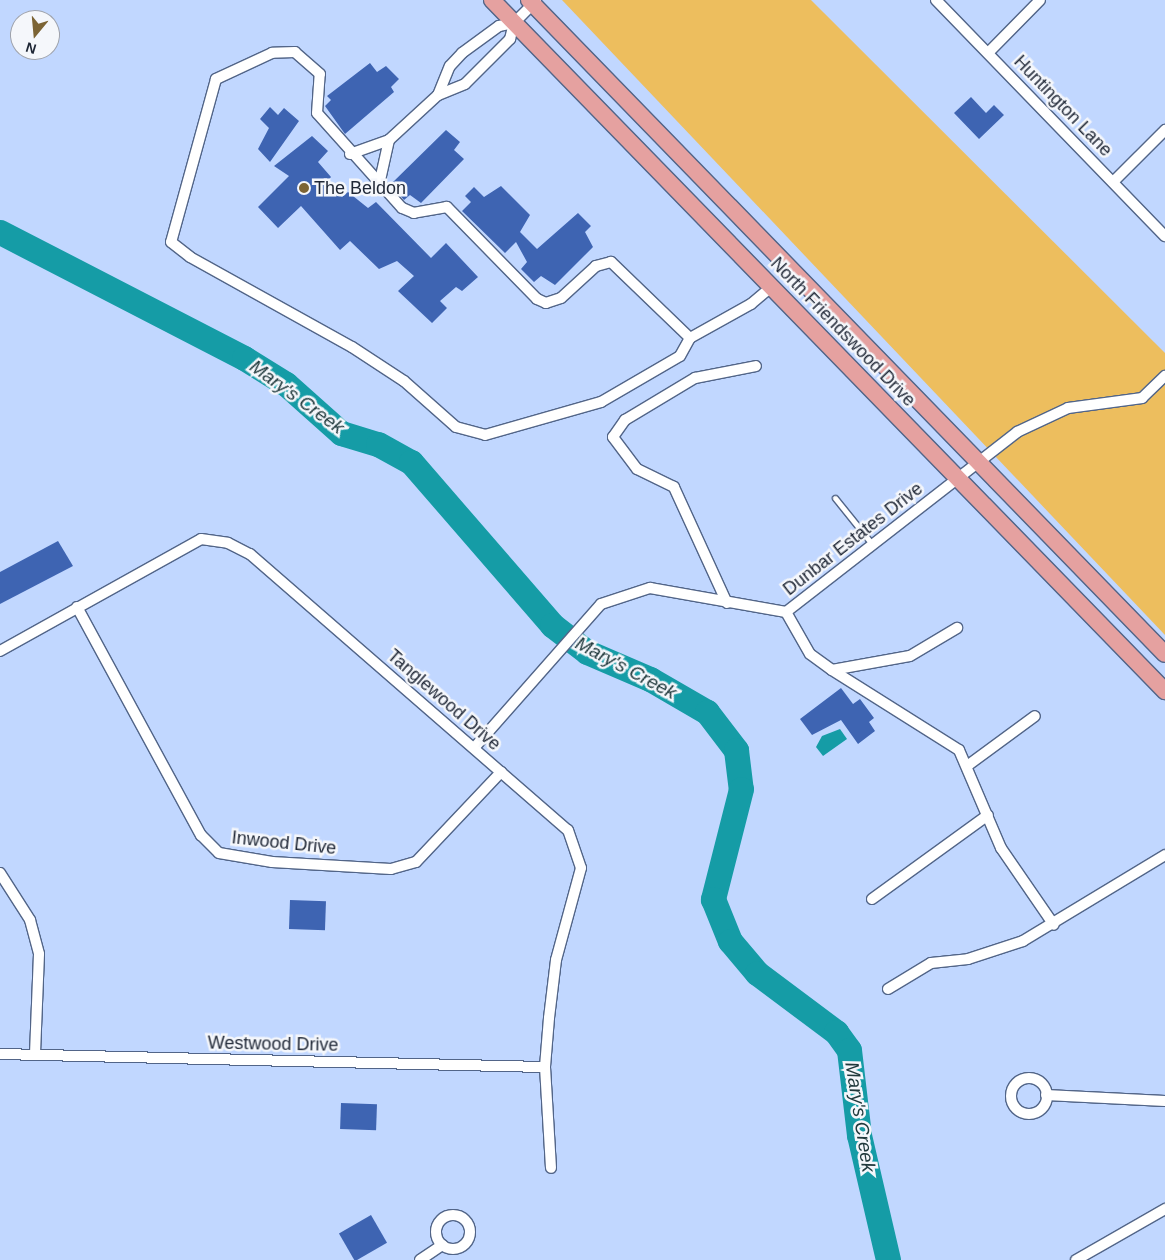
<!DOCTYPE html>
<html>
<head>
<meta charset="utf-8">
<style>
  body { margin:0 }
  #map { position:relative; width:1165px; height:1260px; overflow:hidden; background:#c1d7ff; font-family:Arial,sans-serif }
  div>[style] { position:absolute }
  .green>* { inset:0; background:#edbe5e }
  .water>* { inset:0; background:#159ca6 }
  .river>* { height:25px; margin:-12.5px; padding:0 12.5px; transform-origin:12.5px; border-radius:12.5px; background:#159ca6 }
  .building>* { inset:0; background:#3e64b2; transform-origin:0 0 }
  .roads { filter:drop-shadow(1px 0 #526588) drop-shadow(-1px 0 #526588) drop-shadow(0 1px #526588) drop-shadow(0 -1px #526588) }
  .lane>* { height:5px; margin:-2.5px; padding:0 2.5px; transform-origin:2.5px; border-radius:2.5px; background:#fff }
  .street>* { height:10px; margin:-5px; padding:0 5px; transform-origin:5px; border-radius:5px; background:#fff }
  .street>.ring { margin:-5px; padding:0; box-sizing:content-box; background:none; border:10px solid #fff; border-radius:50% }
  .primary>* { height:16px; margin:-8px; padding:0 8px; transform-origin:8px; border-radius:8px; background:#e5a1a0 }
  .dots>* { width:14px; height:14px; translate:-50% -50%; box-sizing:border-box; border:2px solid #f5f7fb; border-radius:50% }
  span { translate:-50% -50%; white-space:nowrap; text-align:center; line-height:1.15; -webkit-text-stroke:5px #f5f7fb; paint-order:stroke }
  .street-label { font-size:18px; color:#1e2635 }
  .poi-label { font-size:18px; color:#1e2635 }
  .left { translate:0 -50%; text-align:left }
  .water-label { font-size:19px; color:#20393c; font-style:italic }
  .north { position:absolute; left:10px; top:10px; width:50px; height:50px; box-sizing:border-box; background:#f5f7fb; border:1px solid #9fa3ac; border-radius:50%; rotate:197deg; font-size:14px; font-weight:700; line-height:20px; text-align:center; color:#1e2635 }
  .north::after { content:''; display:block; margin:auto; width:18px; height:22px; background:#7c6435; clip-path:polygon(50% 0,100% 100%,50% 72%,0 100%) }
</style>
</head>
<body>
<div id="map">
  <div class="green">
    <i style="clip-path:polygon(562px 0,811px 0,1165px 353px,1165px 635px)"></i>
  </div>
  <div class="water">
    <i style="clip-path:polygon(840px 729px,847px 739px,823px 756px,816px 747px,822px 736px)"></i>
  </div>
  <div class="river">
    <i style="left:0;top:232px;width:275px;rotate:27.3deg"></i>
    <i style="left:244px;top:358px;width:49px;rotate:31.8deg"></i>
    <i style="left:286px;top:384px;width:74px;rotate:41.7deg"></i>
    <i style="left:341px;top:433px;width:39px;rotate:17deg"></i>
    <i style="left:378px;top:444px;width:38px;rotate:29deg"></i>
    <i style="left:411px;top:462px;width:216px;rotate:49.1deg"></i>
    <i style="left:552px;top:625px;width:44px;rotate:37.6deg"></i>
    <i style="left:587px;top:652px;width:69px;rotate:23.2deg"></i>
    <i style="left:650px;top:679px;width:66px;rotate:30.1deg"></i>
    <i style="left:707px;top:712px;width:48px;rotate:52.7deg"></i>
    <i style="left:736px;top:750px;width:39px;rotate:83deg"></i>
    <i style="left:741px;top:789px;width:114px;rotate:104.3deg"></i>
    <i style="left:713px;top:899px;width:45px;rotate:68deg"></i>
    <i style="left:730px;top:941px;width:42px;rotate:49.8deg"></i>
    <i style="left:757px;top:973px;width:99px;rotate:36.8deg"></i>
    <i style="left:836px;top:1032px;width:22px;rotate:54deg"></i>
    <i style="left:849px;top:1050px;width:86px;rotate:83.3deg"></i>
    <i style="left:859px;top:1135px;width:128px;rotate:76.9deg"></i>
  </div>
  <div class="building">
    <i style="clip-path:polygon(370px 63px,377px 72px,386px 66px,399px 79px,391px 87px,394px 92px,345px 134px,325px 106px,331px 100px,327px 96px)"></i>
    <i style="clip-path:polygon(971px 97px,986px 113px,994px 105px,1004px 115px,979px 139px,954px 113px)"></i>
    <i style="clip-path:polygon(270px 107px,278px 115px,284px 108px,299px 121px,270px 162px,258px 149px,269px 128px,260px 119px)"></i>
    <i style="clip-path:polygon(446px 130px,460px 142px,454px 150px,464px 159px,421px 203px,410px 195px,404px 200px,391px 184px)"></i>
    <i style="clip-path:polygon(312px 136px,328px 151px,318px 162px,331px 177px,326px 183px,342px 197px,348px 192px,368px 208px,376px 202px,431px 258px,446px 243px,478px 277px,462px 291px,456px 287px,440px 301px,447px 308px,432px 323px,398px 291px,414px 276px,397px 261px,379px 269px,350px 241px,340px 250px,301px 206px,278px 228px,258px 207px,289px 176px,274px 166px)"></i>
    <i style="clip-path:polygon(501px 186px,530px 215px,520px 232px,537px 249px,578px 213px,591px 226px,585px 232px,593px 247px,555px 285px,541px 276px,534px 282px,521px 269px,527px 262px,516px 242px,505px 253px,462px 211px,471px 202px,465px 196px,474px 187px,484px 197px)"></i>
    <i style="clip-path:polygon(58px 541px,73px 566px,0 604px,0 572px)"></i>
    <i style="clip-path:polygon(841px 688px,853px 704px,860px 699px,874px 718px,869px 722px,875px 731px,858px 744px,841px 720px,812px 735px,800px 719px)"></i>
    <i style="left:290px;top:900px;width:36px;height:29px;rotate:2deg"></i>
    <i style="left:341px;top:1103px;width:36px;height:26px;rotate:2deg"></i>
    <i style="left:371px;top:1215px;width:32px;height:37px;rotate:60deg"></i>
  </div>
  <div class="roads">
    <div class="lane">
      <i style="left:835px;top:498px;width:59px;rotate:51.2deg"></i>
    </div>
    <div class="street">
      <i style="left:936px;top:0;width:329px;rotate:45.9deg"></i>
      <i style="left:988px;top:53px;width:74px;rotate:-45.5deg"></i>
      <i style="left:438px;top:95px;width:31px;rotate:-68deg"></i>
      <i style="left:450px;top:66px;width:18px;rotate:-47deg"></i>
      <i style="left:462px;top:53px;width:46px;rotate:-36.1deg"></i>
      <i style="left:499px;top:26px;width:15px;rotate:-11deg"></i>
      <i style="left:350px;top:154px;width:41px;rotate:-19.7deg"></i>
      <i style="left:389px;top:140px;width:67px;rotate:-42.6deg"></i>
      <i style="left:438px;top:95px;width:29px;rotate:-22deg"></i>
      <i style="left:465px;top:84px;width:64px;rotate:-45deg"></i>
      <i style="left:510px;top:39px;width:16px;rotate:-76deg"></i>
      <i style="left:514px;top:23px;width:31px;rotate:-45deg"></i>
      <i style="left:1113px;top:182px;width:74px;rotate:-45deg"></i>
      <i style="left:379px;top:185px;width:46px;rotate:-77.5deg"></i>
      <i style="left:690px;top:338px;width:110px;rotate:-136.1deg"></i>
      <i style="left:611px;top:262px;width:16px;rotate:165deg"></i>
      <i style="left:596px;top:266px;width:47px;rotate:137.6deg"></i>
      <i style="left:561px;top:298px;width:16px;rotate:162deg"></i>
      <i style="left:546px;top:303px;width:10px;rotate:-156deg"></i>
      <i style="left:537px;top:299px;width:129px;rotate:-134.4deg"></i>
      <i style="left:447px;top:207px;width:34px;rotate:170deg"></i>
      <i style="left:414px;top:213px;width:13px;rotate:-157deg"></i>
      <i style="left:402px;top:208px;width:127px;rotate:-131.8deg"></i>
      <i style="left:317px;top:113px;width:39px;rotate:-86deg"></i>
      <i style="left:320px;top:74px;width:33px;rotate:-139deg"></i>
      <i style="left:295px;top:52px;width:23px;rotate:178deg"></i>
      <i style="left:272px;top:53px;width:62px;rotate:155.1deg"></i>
      <i style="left:216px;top:79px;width:169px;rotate:105.4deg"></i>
      <i style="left:171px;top:242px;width:24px;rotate:38deg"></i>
      <i style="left:190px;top:257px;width:185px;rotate:29.1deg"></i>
      <i style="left:352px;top:347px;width:62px;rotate:33.2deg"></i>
      <i style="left:404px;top:381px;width:69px;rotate:41.5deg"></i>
      <i style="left:456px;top:427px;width:30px;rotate:15deg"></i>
      <i style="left:485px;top:435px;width:121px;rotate:-15.9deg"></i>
      <i style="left:601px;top:402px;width:91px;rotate:-30.2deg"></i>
      <i style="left:680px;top:356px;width:21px;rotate:-61deg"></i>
      <i style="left:690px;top:338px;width:70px;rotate:-29.1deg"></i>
      <i style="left:751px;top:304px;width:26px;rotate:-40deg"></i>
      <i style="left:727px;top:603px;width:128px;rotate:-114.6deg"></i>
      <i style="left:674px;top:487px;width:41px;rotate:-154.1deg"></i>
      <i style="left:637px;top:469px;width:40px;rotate:-127deg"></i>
      <i style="left:613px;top:437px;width:21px;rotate:-55deg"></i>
      <i style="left:625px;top:420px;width:82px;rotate:-31deg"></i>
      <i style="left:695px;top:378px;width:62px;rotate:-11.1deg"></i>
      <i style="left:77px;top:607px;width:260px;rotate:61.5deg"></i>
      <i style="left:201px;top:835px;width:25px;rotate:45deg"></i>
      <i style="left:219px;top:853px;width:54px;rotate:9.6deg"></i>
      <i style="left:272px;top:862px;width:119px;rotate:3.4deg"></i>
      <i style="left:391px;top:869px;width:26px;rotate:-16deg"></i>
      <i style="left:416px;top:862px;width:124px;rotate:-46.6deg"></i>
      <i style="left:786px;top:612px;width:48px;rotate:60.3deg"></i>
      <i style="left:810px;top:654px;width:27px;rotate:36deg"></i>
      <i style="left:832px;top:670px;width:79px;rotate:-10.2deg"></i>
      <i style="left:910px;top:656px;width:55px;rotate:-30.8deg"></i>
      <i style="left:0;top:651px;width:230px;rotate:-29.1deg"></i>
      <i style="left:201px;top:539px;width:27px;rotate:8deg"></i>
      <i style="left:228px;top:543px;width:25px;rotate:27deg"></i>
      <i style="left:250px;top:554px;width:421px;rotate:41deg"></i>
      <i style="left:568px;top:830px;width:40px;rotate:71.1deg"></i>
      <i style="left:581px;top:868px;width:95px;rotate:105.2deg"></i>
      <i style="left:556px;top:960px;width:58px;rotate:96.9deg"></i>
      <i style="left:549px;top:1018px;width:49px;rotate:94.7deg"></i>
      <i style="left:545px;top:1067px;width:101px;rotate:86.6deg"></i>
      <i style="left:832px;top:670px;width:150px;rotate:32.2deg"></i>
      <i style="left:959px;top:750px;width:107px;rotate:66.8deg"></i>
      <i style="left:1001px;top:848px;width:93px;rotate:55.5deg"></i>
      <i style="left:474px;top:748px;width:192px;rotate:-48.6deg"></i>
      <i style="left:601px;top:604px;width:52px;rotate:-18.1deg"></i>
      <i style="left:650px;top:588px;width:138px;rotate:10deg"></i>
      <i style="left:786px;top:612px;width:293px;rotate:-37.9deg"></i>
      <i style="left:1017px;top:432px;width:56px;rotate:-25.2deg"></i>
      <i style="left:1068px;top:408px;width:75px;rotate:-7.7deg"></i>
      <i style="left:1142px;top:398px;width:32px;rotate:-44deg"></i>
      <i style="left:967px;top:766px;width:84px;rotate:-36.3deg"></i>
      <i style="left:0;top:873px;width:56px;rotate:57.4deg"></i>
      <i style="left:30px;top:920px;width:35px;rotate:75deg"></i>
      <i style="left:39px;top:954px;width:101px;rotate:92.3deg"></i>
      <i style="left:872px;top:899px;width:143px;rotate:-35.9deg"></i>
      <i style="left:888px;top:989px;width:50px;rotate:-31.2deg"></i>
      <i style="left:931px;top:963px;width:37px;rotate:-6deg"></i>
      <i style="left:968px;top:959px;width:58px;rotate:-18.1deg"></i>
      <i style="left:1023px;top:941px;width:166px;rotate:-31.2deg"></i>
      <i style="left:0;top:1054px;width:545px;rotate:1.37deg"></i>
      <i class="ring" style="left:1011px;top:1078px;width:26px;height:26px"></i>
      <i style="left:1046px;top:1095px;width:119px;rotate:2.9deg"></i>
      <i class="ring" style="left:436px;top:1215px;width:24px;height:24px"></i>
      <i style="left:420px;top:1260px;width:27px;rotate:-34deg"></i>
      <i style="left:1076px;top:1260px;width:103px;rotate:-29.8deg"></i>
    </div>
    <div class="primary">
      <i style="left:492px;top:0;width:965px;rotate:45.76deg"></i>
      <i style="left:529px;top:0;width:912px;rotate:45.8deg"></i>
    </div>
  </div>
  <div class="dots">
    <i style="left:304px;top:188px;background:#7c6435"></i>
  </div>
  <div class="street-label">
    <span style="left:1063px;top:106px;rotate:46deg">Huntington Lane</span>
    <span style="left:843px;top:332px;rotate:46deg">North Friendswood Drive</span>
    <span style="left:853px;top:539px;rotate:-38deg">Dunbar Estates Drive</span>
    <span style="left:444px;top:700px;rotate:41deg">Tanglewood Drive</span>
    <span style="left:284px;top:843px;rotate:6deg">Inwood Drive</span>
    <span style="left:273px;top:1044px;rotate:1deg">Westwood Drive</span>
  </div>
  <div class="poi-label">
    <span class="left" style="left:314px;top:188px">The Beldon</span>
  </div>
  <div class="water-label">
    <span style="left:297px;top:397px;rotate:36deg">Mary's Creek</span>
    <span style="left:626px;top:668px;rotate:28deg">Mary's Creek</span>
    <span style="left:860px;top:1117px;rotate:81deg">Mary's Creek</span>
  </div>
  <div class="north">N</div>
</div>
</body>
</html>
